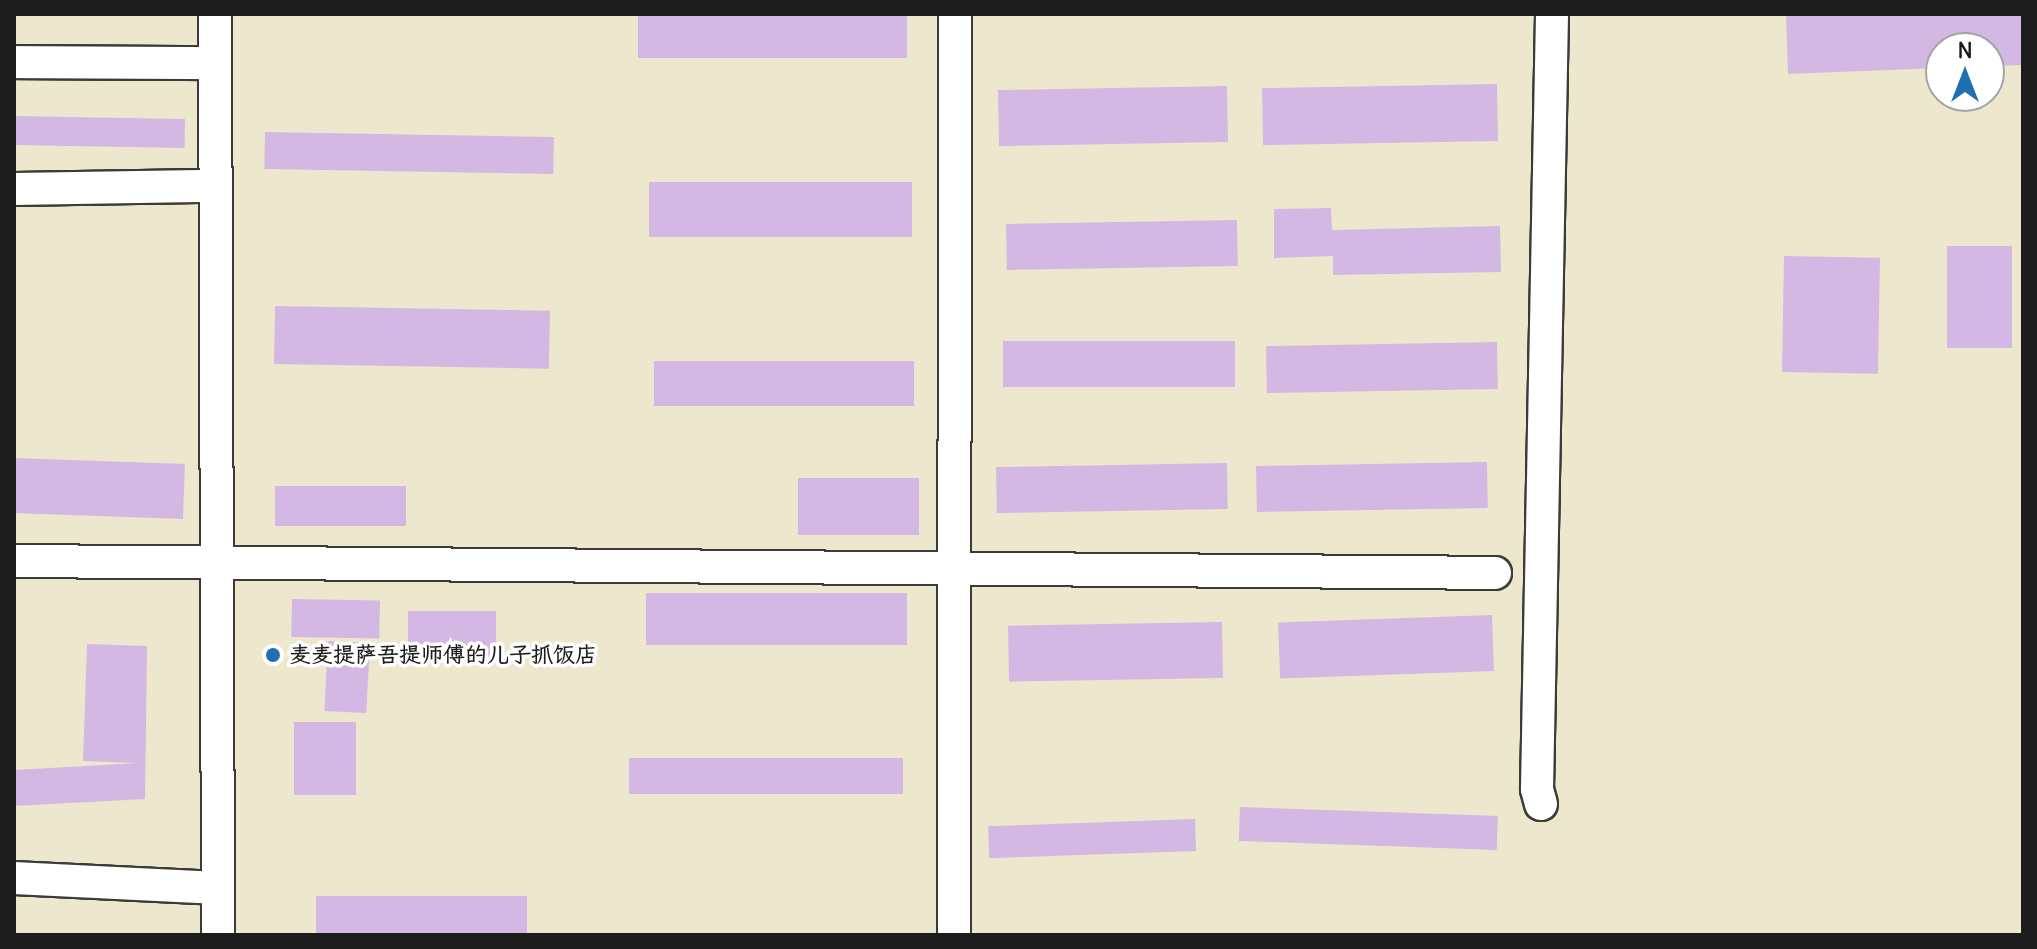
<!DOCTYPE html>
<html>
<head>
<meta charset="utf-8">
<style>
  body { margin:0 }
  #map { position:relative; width:2037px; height:949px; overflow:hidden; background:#ede8cd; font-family:Delius,"LXGW WenKai TC",sans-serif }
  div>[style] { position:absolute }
  .building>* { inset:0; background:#d2b8e2; transform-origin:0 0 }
  .roads { filter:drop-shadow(2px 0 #3b3b37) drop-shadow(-2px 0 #3b3b37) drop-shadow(0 2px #3b3b37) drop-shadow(0 -2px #3b3b37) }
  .minor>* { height:32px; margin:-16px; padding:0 16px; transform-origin:16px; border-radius:16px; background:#fff }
  .dots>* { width:22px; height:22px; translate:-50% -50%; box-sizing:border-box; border:4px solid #fff; border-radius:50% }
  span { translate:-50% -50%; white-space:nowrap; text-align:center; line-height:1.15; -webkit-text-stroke:7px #fff; paint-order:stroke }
  .poi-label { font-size:22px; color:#1c1c1c; font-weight:700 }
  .left { translate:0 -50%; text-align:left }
  .frame { position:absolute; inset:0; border:16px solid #1c1c1c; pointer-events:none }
  .north { position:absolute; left:1925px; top:32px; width:80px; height:80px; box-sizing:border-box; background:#fff; border:2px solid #a4a4a4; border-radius:50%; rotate:0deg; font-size:22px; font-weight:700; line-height:32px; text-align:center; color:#1c1c1c }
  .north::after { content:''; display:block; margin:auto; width:28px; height:36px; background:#1f6fb2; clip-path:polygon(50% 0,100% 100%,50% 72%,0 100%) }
</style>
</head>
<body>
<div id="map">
  <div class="building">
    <i style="left:638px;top:14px;width:269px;height:44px"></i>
    <i style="clip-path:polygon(1786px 14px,2023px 14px,2023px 65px,1989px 66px,1989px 48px,1941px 48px,1941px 68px,1788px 74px)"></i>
    <i style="left:1497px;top:84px;width:57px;height:235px;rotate:89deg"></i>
    <i style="left:1227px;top:86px;width:56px;height:229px;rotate:89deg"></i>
    <i style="left:14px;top:116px;width:171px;height:29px;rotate:1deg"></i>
    <i style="left:265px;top:132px;width:289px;height:37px;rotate:1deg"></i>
    <i style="left:649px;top:182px;width:263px;height:55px"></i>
    <i style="clip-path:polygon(1331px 208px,1332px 230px,1500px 226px,1501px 272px,1333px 275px,1333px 256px,1274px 258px,1274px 209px)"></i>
    <i style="left:1237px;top:220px;width:46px;height:231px;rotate:89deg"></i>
    <i style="left:1947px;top:246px;width:65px;height:102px"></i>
    <i style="left:1784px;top:256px;width:96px;height:116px;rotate:1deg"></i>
    <i style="left:275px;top:306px;width:275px;height:58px;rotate:1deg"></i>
    <i style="left:1235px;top:341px;width:46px;height:232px;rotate:90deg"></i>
    <i style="left:1497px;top:342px;width:47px;height:231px;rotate:89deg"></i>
    <i style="left:654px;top:361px;width:260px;height:45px"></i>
    <i style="left:14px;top:458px;width:171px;height:55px;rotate:2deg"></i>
    <i style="left:1487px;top:462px;width:46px;height:231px;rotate:89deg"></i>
    <i style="left:1227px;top:463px;width:46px;height:231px;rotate:89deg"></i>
    <i style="left:798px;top:478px;width:121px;height:57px"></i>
    <i style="left:275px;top:486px;width:131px;height:40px"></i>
    <i style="left:646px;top:593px;width:261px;height:52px"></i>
    <i style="left:292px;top:599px;width:88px;height:38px;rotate:1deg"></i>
    <i style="left:496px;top:611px;width:46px;height:88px;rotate:90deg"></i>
    <i style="left:1492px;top:615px;width:56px;height:214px;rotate:88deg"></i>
    <i style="left:1222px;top:622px;width:56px;height:214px;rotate:89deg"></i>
    <i style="left:328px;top:641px;width:42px;height:70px;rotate:3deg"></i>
    <i style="clip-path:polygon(87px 644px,147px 646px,145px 799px,14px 806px,14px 770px,138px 763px,83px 761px)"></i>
    <i style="left:294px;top:722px;width:62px;height:73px"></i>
    <i style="left:629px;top:758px;width:274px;height:36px"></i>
    <i style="left:1240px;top:807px;width:258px;height:34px;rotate:2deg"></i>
    <i style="left:1195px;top:819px;width:32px;height:207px;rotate:88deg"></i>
    <i style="left:316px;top:896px;width:211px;height:39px"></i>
  </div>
  <div class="roads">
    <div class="minor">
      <i style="left:215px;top:14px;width:921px;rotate:89.81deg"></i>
      <i style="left:14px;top:62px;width:200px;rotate:0.3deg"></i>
      <i style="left:14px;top:189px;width:201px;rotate:-0.9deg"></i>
      <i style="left:14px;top:561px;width:1481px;rotate:0.46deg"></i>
      <i style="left:1541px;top:804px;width:16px;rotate:-105deg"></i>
      <i style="left:1537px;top:789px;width:775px;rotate:-88.89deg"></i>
      <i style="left:14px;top:878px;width:204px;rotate:2.8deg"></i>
      <i style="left:954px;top:935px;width:921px;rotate:-89.94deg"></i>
    </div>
  </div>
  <div class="dots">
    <i style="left:273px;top:655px;background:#1f6fb2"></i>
  </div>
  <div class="poi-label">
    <span class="left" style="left:289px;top:655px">麦麦提萨吾提师傅的儿子抓饭店</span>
  </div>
  <div class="frame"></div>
  <div class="north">N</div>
</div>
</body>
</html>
